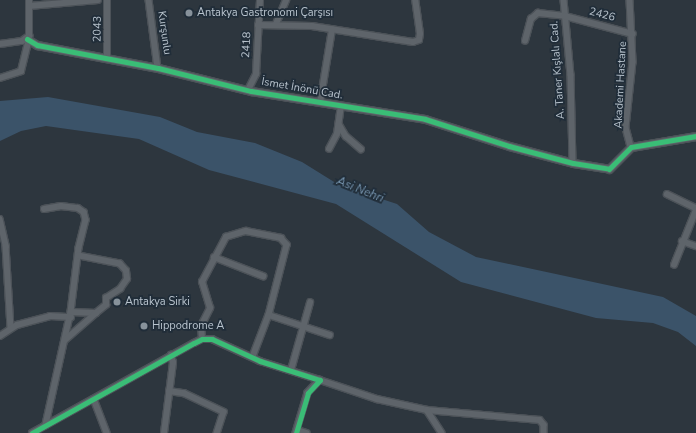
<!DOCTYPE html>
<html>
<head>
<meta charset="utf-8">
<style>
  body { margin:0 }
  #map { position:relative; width:696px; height:433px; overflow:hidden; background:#2d363e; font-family:"Nunito Sans",sans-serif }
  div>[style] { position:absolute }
  .water>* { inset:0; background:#3b5369 }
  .roads { filter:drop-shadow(1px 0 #4c5258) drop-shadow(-1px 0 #4c5258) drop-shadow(0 1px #4c5258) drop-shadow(0 -1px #4c5258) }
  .minor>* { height:5.5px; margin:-2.75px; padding:0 2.75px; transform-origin:2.75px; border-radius:2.75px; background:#5e646a }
  .tertiary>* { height:7px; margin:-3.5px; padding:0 3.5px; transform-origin:3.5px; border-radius:3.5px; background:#5e646a }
  .cycleway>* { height:5px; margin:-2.5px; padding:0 2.5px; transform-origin:2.5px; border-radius:2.5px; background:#3abd76 }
  .dots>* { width:11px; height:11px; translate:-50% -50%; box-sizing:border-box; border:2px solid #202d39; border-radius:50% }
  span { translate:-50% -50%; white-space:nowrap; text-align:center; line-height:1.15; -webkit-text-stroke:3.5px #202d39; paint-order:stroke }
  .poi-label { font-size:11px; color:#b8c3cd }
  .left { translate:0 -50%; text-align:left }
  .street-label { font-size:11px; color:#b8c3cd }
  .water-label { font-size:12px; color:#7896b0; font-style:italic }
</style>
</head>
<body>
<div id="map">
  <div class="water">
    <i style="clip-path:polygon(48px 97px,160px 117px,197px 132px,255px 143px,302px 162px,339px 185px,397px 204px,429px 232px,476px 257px,663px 297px,696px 316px,696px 346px,678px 332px,653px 323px,596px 318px,461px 282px,336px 204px,209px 170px,139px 139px,46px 126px,21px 131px,0 141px,0 101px)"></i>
  </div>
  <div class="roads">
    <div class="minor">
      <i style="left:149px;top:0;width:69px;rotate:82.5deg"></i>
      <i style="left:564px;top:0;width:75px;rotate:84.7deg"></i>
      <i style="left:571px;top:75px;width:88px;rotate:88.7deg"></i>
      <i style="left:630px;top:0;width:62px;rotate:87.2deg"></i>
      <i style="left:633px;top:62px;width:66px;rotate:96.1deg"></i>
      <i style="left:626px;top:128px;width:20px;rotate:75deg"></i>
      <i style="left:29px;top:6px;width:69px;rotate:-5deg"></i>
      <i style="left:276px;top:24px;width:26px;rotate:-67deg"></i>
      <i style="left:258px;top:25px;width:54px;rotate:1.1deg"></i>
      <i style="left:312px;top:26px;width:102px;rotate:9deg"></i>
      <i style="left:413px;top:42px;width:6px;rotate:-18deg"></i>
      <i style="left:419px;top:40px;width:6px;rotate:-81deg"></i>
      <i style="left:420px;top:34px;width:34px;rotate:-98deg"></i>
      <i style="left:525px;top:41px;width:23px;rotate:-75deg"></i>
      <i style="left:531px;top:19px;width:9px;rotate:-41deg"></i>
      <i style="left:538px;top:13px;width:27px;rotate:6deg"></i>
      <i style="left:565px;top:16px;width:70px;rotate:14.8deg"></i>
      <i style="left:0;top:44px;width:22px;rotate:-8deg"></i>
      <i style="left:22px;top:41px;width:9px;rotate:-36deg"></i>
      <i style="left:29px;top:36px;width:36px;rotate:-90deg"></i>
      <i style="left:107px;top:58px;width:58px;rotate:-90deg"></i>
      <i style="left:0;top:78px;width:22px;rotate:-18deg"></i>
      <i style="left:21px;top:71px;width:32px;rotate:-76deg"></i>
      <i style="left:248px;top:90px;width:18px;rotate:-63deg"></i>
      <i style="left:256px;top:74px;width:74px;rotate:-86.9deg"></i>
      <i style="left:320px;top:103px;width:74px;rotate:-80.7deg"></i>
      <i style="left:339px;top:124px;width:14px;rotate:60deg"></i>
      <i style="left:346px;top:136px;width:20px;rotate:41deg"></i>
      <i style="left:329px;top:149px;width:17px;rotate:-62deg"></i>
      <i style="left:337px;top:134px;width:27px;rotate:-82deg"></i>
      <i style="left:667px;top:194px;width:32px;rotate:26deg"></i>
      <i style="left:44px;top:209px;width:17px;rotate:-10deg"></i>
      <i style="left:61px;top:206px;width:17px;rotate:7deg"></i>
      <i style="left:78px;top:208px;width:7px;rotate:34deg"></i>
      <i style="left:84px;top:212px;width:8px;rotate:76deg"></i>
      <i style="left:86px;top:220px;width:29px;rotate:104deg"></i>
      <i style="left:79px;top:248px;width:64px;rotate:97.1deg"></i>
      <i style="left:71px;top:312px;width:116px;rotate:102.5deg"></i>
      <i style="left:0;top:219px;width:28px;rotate:77deg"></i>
      <i style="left:6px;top:246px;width:82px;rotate:86.5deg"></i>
      <i style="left:682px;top:241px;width:15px;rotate:20deg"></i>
      <i style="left:214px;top:257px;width:53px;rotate:21.2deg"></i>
      <i style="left:674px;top:265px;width:59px;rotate:-68.2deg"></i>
      <i style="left:71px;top:312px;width:25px;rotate:2deg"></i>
      <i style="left:96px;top:313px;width:13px;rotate:-39deg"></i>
      <i style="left:106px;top:305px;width:7px;rotate:-90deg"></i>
      <i style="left:106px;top:298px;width:17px;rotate:-33deg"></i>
      <i style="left:120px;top:289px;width:12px;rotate:-55deg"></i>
      <i style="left:127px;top:279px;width:8px;rotate:-97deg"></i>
      <i style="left:126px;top:271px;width:9px;rotate:-131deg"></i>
      <i style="left:120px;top:264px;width:42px;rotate:-169deg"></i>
      <i style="left:269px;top:315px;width:64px;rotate:18.2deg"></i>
      <i style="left:0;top:336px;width:20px;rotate:-33deg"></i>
      <i style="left:17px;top:325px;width:34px;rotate:-15deg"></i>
      <i style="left:50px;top:316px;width:21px;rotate:3deg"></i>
      <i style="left:202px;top:339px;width:13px;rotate:-94deg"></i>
      <i style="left:201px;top:326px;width:20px;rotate:-63deg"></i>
      <i style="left:210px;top:308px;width:27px;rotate:-107deg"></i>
      <i style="left:202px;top:282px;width:51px;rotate:-61.9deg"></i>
      <i style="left:226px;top:237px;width:21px;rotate:-17deg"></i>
      <i style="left:246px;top:231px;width:36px;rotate:11deg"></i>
      <i style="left:281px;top:238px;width:9px;rotate:49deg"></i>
      <i style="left:287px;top:245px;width:72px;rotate:104.4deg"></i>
      <i style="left:269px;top:315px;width:45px;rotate:110.9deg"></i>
      <i style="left:65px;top:340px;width:41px;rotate:-41.1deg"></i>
      <i style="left:291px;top:370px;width:70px;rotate:-74.2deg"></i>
      <i style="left:320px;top:380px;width:60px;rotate:18.4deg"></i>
      <i style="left:377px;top:399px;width:51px;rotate:12.4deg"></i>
      <i style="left:427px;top:410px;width:113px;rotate:5.1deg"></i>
      <i style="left:540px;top:420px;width:6px;rotate:51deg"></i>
      <i style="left:544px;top:425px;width:8px;rotate:90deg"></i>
      <i style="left:169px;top:391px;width:15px;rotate:8deg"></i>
      <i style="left:184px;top:393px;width:44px;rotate:25.4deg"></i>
      <i style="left:224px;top:412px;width:22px;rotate:108deg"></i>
      <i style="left:94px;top:399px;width:36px;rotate:69deg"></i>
      <i style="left:427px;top:410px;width:27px;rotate:57deg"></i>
      <i style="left:297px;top:430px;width:10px;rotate:17deg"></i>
      <i style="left:32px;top:433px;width:185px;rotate:-29.1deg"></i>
      <i style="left:194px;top:343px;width:9px;rotate:-27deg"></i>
      <i style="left:202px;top:339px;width:10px"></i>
      <i style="left:212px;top:339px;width:53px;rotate:24.6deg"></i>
      <i style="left:260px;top:361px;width:63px;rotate:17.6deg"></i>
      <i style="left:320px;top:380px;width:18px;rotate:133deg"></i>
      <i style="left:308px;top:393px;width:42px;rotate:106.7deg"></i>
      <i style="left:164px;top:433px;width:71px;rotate:-82.7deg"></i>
      <i style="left:173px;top:363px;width:8px;rotate:-104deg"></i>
    </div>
    <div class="tertiary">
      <i style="left:27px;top:39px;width:12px;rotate:31deg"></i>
      <i style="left:37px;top:45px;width:123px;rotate:10.8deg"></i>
      <i style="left:158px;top:68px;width:96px;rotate:13.9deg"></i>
      <i style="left:251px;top:91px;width:176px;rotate:9.1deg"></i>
      <i style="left:425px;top:119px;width:88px;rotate:17.8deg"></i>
      <i style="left:509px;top:146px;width:66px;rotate:14.9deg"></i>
      <i style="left:573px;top:163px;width:36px;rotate:9deg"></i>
      <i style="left:609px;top:169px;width:31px;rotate:-45deg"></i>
      <i style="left:631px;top:147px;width:66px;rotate:-9.6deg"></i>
    </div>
  </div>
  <div class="cycleway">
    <i style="left:27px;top:39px;width:12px;rotate:31deg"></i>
    <i style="left:37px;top:45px;width:123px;rotate:10.8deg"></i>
    <i style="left:158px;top:68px;width:96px;rotate:13.9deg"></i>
    <i style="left:251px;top:91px;width:176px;rotate:9.1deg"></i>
    <i style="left:425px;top:119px;width:88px;rotate:17.8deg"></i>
    <i style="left:509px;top:146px;width:66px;rotate:14.9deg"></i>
    <i style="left:573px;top:163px;width:36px;rotate:9deg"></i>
    <i style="left:609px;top:169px;width:31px;rotate:-45deg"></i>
    <i style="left:631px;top:147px;width:66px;rotate:-9.6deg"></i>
    <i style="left:32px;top:433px;width:185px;rotate:-29.1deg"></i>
    <i style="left:194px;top:343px;width:9px;rotate:-27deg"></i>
    <i style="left:202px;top:339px;width:10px"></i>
    <i style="left:212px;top:339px;width:53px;rotate:24.6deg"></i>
    <i style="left:260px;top:361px;width:63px;rotate:17.6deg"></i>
    <i style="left:320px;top:380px;width:18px;rotate:133deg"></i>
    <i style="left:308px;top:393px;width:42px;rotate:106.7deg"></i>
  </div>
  <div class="dots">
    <i style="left:189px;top:13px;background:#87929b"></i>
    <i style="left:117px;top:302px;background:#87929b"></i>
    <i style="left:144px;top:326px;background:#87929b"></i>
  </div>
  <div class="poi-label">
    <span class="left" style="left:197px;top:13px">Antakya Gastronomi Çarşısı</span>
    <span class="left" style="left:125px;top:302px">Antakya Sirki</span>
    <span class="left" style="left:152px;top:326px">Hippodrome A</span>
  </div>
  <div class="street-label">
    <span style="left:602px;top:15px;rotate:15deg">2426</span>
    <span style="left:98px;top:29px;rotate:-89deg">2043</span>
    <span style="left:164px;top:33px;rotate:82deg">Kurşunlu</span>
    <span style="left:247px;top:45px;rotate:-87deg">2418</span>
    <span style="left:558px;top:70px;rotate:-94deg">A. Taner Kışlalı Cad.</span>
    <span style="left:621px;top:85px;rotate:-87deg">Akademi Hastane</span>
    <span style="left:302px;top:89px;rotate:10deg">İsmet İnönü Cad.</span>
  </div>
  <div class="water-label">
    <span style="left:360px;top:190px;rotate:22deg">Asi Nehri</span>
  </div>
</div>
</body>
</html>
